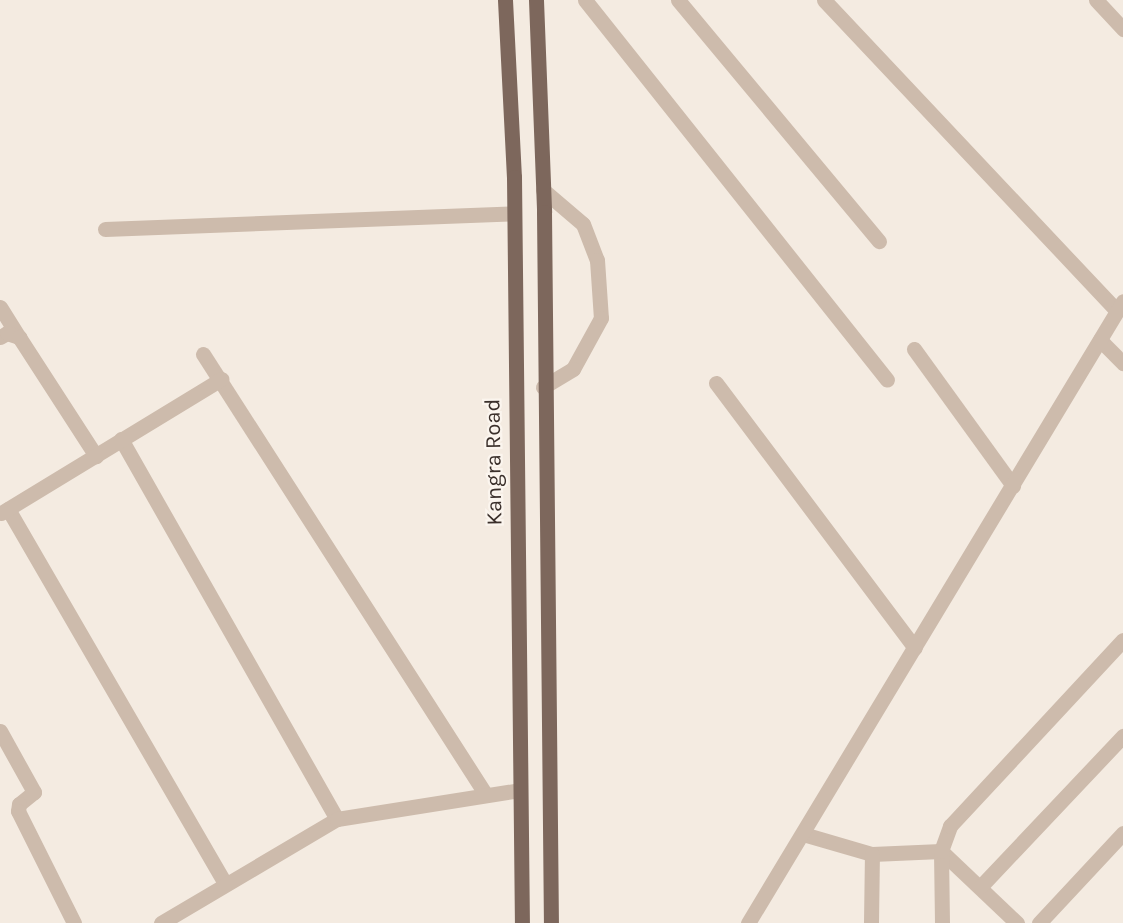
<!DOCTYPE html>
<html>
<head>
<meta charset="utf-8">
<style>
  body { margin:0 }
  #map { position:relative; width:1123px; height:923px; overflow:hidden; background:#f4ebe1; font-family:Karla,sans-serif }
  div>[style] { position:absolute }
  .minor>* { height:15px; margin:-7.5px; padding:0 7.5px; transform-origin:7.5px; border-radius:7.5px; background:#cdbbac }
  .major>* { height:15px; margin:-7.5px; padding:0 7.5px; transform-origin:7.5px; border-radius:7.5px; background:#7d675c }
  span { translate:-50% -50%; white-space:nowrap; text-align:center; line-height:1.15; -webkit-text-stroke:4.5px #fbf5ee; paint-order:stroke }
  .street-label { font-size:22px; color:#3b302b }
</style>
</head>
<body>
<div id="map">
  <div class="minor">
    <i style="left:585px;top:0;width:485px;rotate:51.5deg"></i>
    <i style="left:678px;top:0;width:314px;rotate:50.2deg"></i>
    <i style="left:824px;top:0;width:427px;rotate:46.7deg"></i>
    <i style="left:1096px;top:0;width:40px;rotate:47deg"></i>
    <i style="left:543px;top:190px;width:52px;rotate:40.4deg"></i>
    <i style="left:583px;top:224px;width:39px;rotate:69deg"></i>
    <i style="left:597px;top:260px;width:58px;rotate:86.1deg"></i>
    <i style="left:601px;top:318px;width:58px;rotate:118.8deg"></i>
    <i style="left:573px;top:369px;width:35px;rotate:149deg"></i>
    <i style="left:105px;top:229px;width:409px;rotate:-2.2deg"></i>
    <i style="left:0;top:307px;width:36px;rotate:58deg"></i>
    <i style="left:0;top:337px;width:8px;rotate:-30deg"></i>
    <i style="left:7px;top:333px;width:13px;rotate:18deg"></i>
    <i style="left:19px;top:337px;width:142px;rotate:57.1deg"></i>
    <i style="left:1100px;top:340px;width:33px;rotate:45deg"></i>
    <i style="left:914px;top:349px;width:169px;rotate:54.1deg"></i>
    <i style="left:203px;top:354px;width:524px;rotate:57.31deg"></i>
    <i style="left:716px;top:383px;width:331px;rotate:53.1deg"></i>
    <i style="left:121px;top:439px;width:437px;rotate:60.4deg"></i>
    <i style="left:8px;top:509px;width:432px;rotate:59.9deg"></i>
    <i style="left:1px;top:513px;width:258px;rotate:-31.3deg"></i>
    <i style="left:0;top:731px;width:70px;rotate:60.9deg"></i>
    <i style="left:34px;top:792px;width:19px;rotate:141deg"></i>
    <i style="left:19px;top:804px;width:7px;rotate:98deg"></i>
    <i style="left:18px;top:811px;width:125px;rotate:63.4deg"></i>
    <i style="left:803px;top:834px;width:72px;rotate:16.2deg"></i>
    <i style="left:872px;top:854px;width:69px;rotate:-2.5deg"></i>
    <i style="left:941px;top:851px;width:105px;rotate:43.5deg"></i>
    <i style="left:981px;top:886px;width:207px;rotate:-46.6deg"></i>
    <i style="left:161px;top:923px;width:204px;rotate:-30.6deg"></i>
    <i style="left:337px;top:819px;width:185px;rotate:-9deg"></i>
    <i style="left:748px;top:923px;width:726px;rotate:-58.91deg"></i>
    <i style="left:871px;top:923px;width:69px;rotate:-89.2deg"></i>
    <i style="left:942px;top:923px;width:72px;rotate:-90.8deg"></i>
    <i style="left:941px;top:851px;width:27px;rotate:-70deg"></i>
    <i style="left:950px;top:826px;width:254px;rotate:-47.1deg"></i>
    <i style="left:1039px;top:923px;width:123px;rotate:-47deg"></i>
  </div>
  <div class="major">
    <i style="left:505px;top:0;width:177px;rotate:87.1deg"></i>
    <i style="left:514px;top:177px;width:746px;rotate:89.39deg"></i>
    <i style="left:536px;top:0;width:212px;rotate:87.8deg"></i>
    <i style="left:544px;top:212px;width:711px;rotate:89.44deg"></i>
  </div>
  <div class="street-label">
    <span style="left:494px;top:462px;rotate:-91deg">Kangra Road</span>
  </div>
</div>
</body>
</html>
